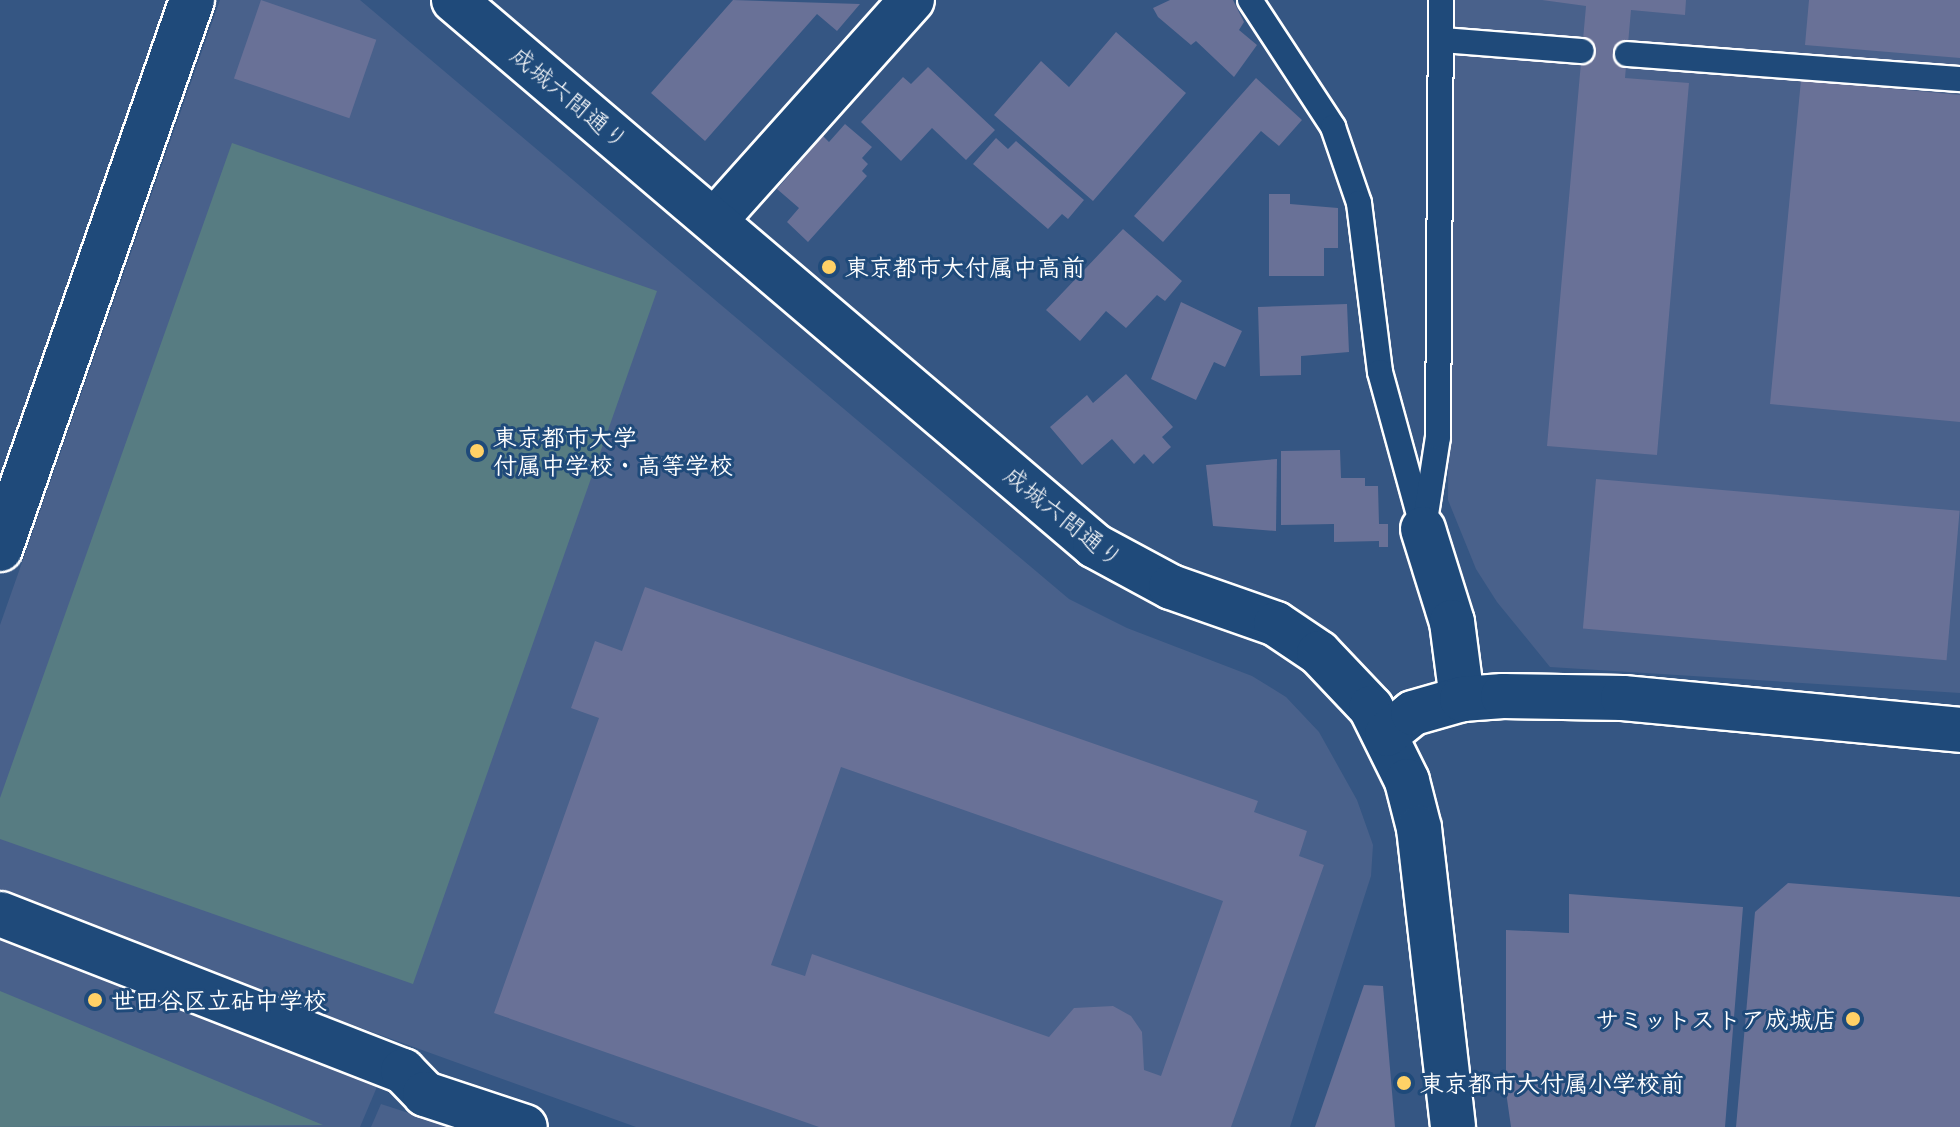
<!DOCTYPE html>
<html>
<head>
<meta charset="utf-8">
<style>
  body { margin:0 }
  #map { position:relative; width:1960px; height:1127px; overflow:hidden; background:#355683; font-family:Mali,"Klee One",sans-serif }
  div>[style] { position:absolute }
  .built>* { inset:0; background:#49618b }
  .green>* { inset:0; background:#577c82 }
  .building>* { inset:0; background:#697197; transform-origin:0 0 }
  .roads { filter:drop-shadow(2px 0 #fff) drop-shadow(-2px 0 #fff) drop-shadow(0 2px #fff) drop-shadow(0 -2px #fff) }
  .service>* { height:24px; margin:-12px; padding:0 12px; transform-origin:12px; border-radius:12px; background:#1f4a7a }
  .minor>* { height:44px; margin:-22px; padding:0 22px; transform-origin:22px; border-radius:22px; background:#1f4a7a }
  .tertiary>* { height:44px; margin:-22px; padding:0 22px; transform-origin:22px; border-radius:22px; background:#1f4a7a }
  .dots>* { width:22px; height:22px; translate:-50% -50%; box-sizing:border-box; border:4px solid #1f4a7a; border-radius:50% }
  span { translate:-50% -50%; white-space:nowrap; text-align:center; line-height:1.15; -webkit-text-stroke:6px #1f4a7a; paint-order:stroke }
  .street-label { font-size:24px; color:#fff }
  .poi-label { font-size:24px; color:#fff; font-weight:700 }
  .left { translate:0 -50%; text-align:left }
  .right { translate:-100% -50%; text-align:right }
</style>
</head>
<body>
<div id="map">
  <div class="built">
    <i style="clip-path:polygon(220px 0,360px 0,1069px 599px,1127px 628px,1252px 676px,1286px 697px,1319px 732px,1357px 800px,1373px 845px,1371px 876px,1290px 1127px,636px 1127px,0 898px,0 625px)"></i>
    <i style="clip-path:polygon(1451px 0,1960px 0,1960px 693px,1550px 667px,1497px 602px,1476px 569px,1448px 500px)"></i>
    <i style="clip-path:polygon(0 925px,382px 1075px,360px 1127px,0 1127px)"></i>
    <i style="clip-path:polygon(381px 1104px,452px 1127px,371px 1127px)"></i>
  </div>
  <div class="green">
    <i style="clip-path:polygon(232px 143px,657px 291px,413px 984px,0 839px,0 798px)"></i>
    <i style="clip-path:polygon(0 991px,323px 1125px,0 1127px)"></i>
  </div>
  <div class="building">
    <i style="left:261px;top:0;width:122px;height:83px;rotate:19deg"></i>
    <i style="clip-path:polygon(733px 0,860px 4px,837px 31px,817px 14px,705px 141px,651px 93px)"></i>
    <i style="clip-path:polygon(1170px 0,1233px 0,1244px 22px,1239px 30px,1257px 45px,1234px 77px,1196px 41px,1191px 45px,1158px 17px,1153px 8px)"></i>
    <i style="clip-path:polygon(1542px 0,1686px 0,1685px 15px,1631px 10px,1625px 78px,1689px 83px,1657px 455px,1547px 446px,1586px 6px)"></i>
    <i style="clip-path:polygon(1809px 0,1960px 0,1960px 58px,1805px 45px)"></i>
    <i style="clip-path:polygon(1116px 32px,1186px 93px,1093px 201px,994px 115px,1041px 61px,1069px 87px)"></i>
    <i style="clip-path:polygon(928px 67px,995px 130px,966px 160px,932px 128px,901px 161px,861px 122px,903px 77px,911px 84px)"></i>
    <i style="clip-path:polygon(1256px 78px,1302px 120px,1279px 146px,1261px 131px,1163px 242px,1134px 216px)"></i>
    <i style="clip-path:polygon(1801px 80px,1960px 95px,1960px 422px,1770px 404px)"></i>
    <i style="clip-path:polygon(845px 124px,872px 147px,862px 158px,868px 164px,862px 171px,867px 176px,808px 242px,787px 222px,799px 208px,777px 189px,823px 136px,829px 142px)"></i>
    <i style="clip-path:polygon(996px 138px,1008px 149px,1016px 141px,1084px 200px,1068px 219px,1062px 214px,1048px 229px,973px 164px)"></i>
    <i style="clip-path:polygon(1269px 194px,1290px 194px,1290px 204px,1338px 208px,1338px 248px,1324px 248px,1324px 276px,1269px 276px)"></i>
    <i style="clip-path:polygon(1123px 229px,1182px 281px,1165px 301px,1157px 295px,1126px 328px,1106px 311px,1080px 341px,1046px 310px)"></i>
    <i style="clip-path:polygon(1181px 302px,1242px 331px,1225px 367px,1214px 362px,1196px 400px,1151px 379px)"></i>
    <i style="clip-path:polygon(1347px 304px,1349px 352px,1301px 356px,1301px 375px,1260px 376px,1258px 307px)"></i>
    <i style="clip-path:polygon(1126px 374px,1173px 427px,1162px 437px,1171px 447px,1153px 464px,1144px 454px,1134px 464px,1112px 439px,1082px 465px,1050px 427px,1087px 395px,1093px 403px)"></i>
    <i style="clip-path:polygon(1340px 450px,1341px 478px,1365px 478px,1365px 486px,1378px 486px,1379px 524px,1388px 524px,1388px 547px,1379px 547px,1379px 541px,1334px 542px,1334px 524px,1281px 525px,1281px 451px)"></i>
    <i style="clip-path:polygon(1277px 459px,1276px 531px,1213px 526px,1206px 465px)"></i>
    <i style="left:1596px;top:479px;width:365px;height:150px;rotate:5deg"></i>
    <i style="clip-path:polygon(evenodd,645px 587px,1258px 801px,1254px 812px,1307px 831px,1299px 856px,1324px 865px,1231px 1127px,819px 1127px,494px 1013px,599px 718px,571px 708px,595px 641px,622px 651px,645px 587px,841px 767px,1223px 901px,1161px 1076px,1144px 1070px,1142px 1032px,1131px 1016px,1113px 1006px,1074px 1008px,1049px 1037px,812px 954px,805px 976px,771px 965px,841px 767px)"></i>
    <i style="clip-path:polygon(1788px 883px,1960px 897px,1960px 1127px,1736px 1127px,1755px 912px)"></i>
    <i style="clip-path:polygon(1569px 894px,1743px 907px,1725px 1127px,1511px 1127px,1506px 1092px,1506px 930px,1569px 933px)"></i>
    <i style="clip-path:polygon(1364px 985px,1383px 986px,1395px 1127px,1315px 1127px)"></i>
  </div>
  <div class="roads">
    <div class="service">
      <i style="left:1250px;top:0;width:152px;rotate:56.8deg"></i>
      <i style="left:1333px;top:127px;width:80px;rotate:71.1deg"></i>
      <i style="left:1359px;top:203px;width:170px;rotate:82.9deg"></i>
      <i style="left:1380px;top:372px;width:163px;rotate:74.7deg"></i>
      <i style="left:1442px;top:40px;width:140px;rotate:4.5deg"></i>
      <i style="left:1627px;top:54px;width:334px;rotate:4.3deg"></i>
      <i style="left:1425px;top:521px;width:85px;rotate:-81.2deg"></i>
      <i style="left:1438px;top:437px;width:437px;rotate:-89.6deg"></i>
    </div>
    <div class="minor">
      <i style="left:716px;top:219px;width:294px;rotate:-48.2deg"></i>
      <i style="left:1423px;top:529px;width:97px;rotate:72.7deg"></i>
      <i style="left:1452px;top:622px;width:78px;rotate:82.6deg"></i>
      <i style="left:0;top:549px;width:582px;rotate:-70.72deg"></i>
      <i style="left:0;top:914px;width:433px;rotate:21.3deg"></i>
      <i style="left:403px;top:1071px;width:32px;rotate:46deg"></i>
      <i style="left:425px;top:1094px;width:105px;rotate:18.3deg"></i>
    </div>
    <div class="tertiary">
      <i style="left:454px;top:0;width:842px;rotate:40.42deg"></i>
      <i style="left:1095px;top:546px;width:86px;rotate:28.3deg"></i>
      <i style="left:1171px;top:587px;width:111px;rotate:19.4deg"></i>
      <i style="left:1276px;top:624px;width:52px;rotate:34deg"></i>
      <i style="left:1319px;top:653px;width:76px;rotate:46.6deg"></i>
      <i style="left:1371px;top:708px;width:81px;rotate:63.7deg"></i>
      <i style="left:1407px;top:781px;width:49px;rotate:75.7deg"></i>
      <i style="left:1419px;top:828px;width:301px;rotate:83.5deg"></i>
      <i style="left:1387px;top:734px;width:33px;rotate:-39deg"></i>
      <i style="left:1413px;top:713px;width:51px;rotate:-15.9deg"></i>
      <i style="left:1462px;top:699px;width:41px;rotate:-4.2deg"></i>
      <i style="left:1503px;top:696px;width:120px;rotate:1deg"></i>
      <i style="left:1623px;top:698px;width:339px;rotate:5.4deg"></i>
    </div>
  </div>
  <div class="dots">
    <i style="left:829px;top:267px;background:#ffd166"></i>
    <i style="left:477px;top:451px;background:#ffd166"></i>
    <i style="left:95px;top:1000px;background:#ffd166"></i>
    <i style="left:1853px;top:1019px;background:#ffd166"></i>
    <i style="left:1404px;top:1083px;background:#ffd166"></i>
  </div>
  <div class="street-label">
    <span style="left:570px;top:97px;rotate:40deg">成城六間通り</span>
    <span style="left:1064px;top:516px;rotate:39deg">成城六間通り</span>
  </div>
  <div class="poi-label">
    <span class="left" style="left:845px;top:267px">東京都市大付属中高前</span>
    <span class="left" style="left:493px;top:451px">東京都市大学<br>付属中学校・高等学校</span>
    <span class="left" style="left:111px;top:1000px">世田谷区立砧中学校</span>
    <span class="right" style="left:1837px;top:1019px">サミットストア成城店</span>
    <span class="left" style="left:1420px;top:1083px">東京都市大付属小学校前</span>
  </div>
</div>
</body>
</html>
